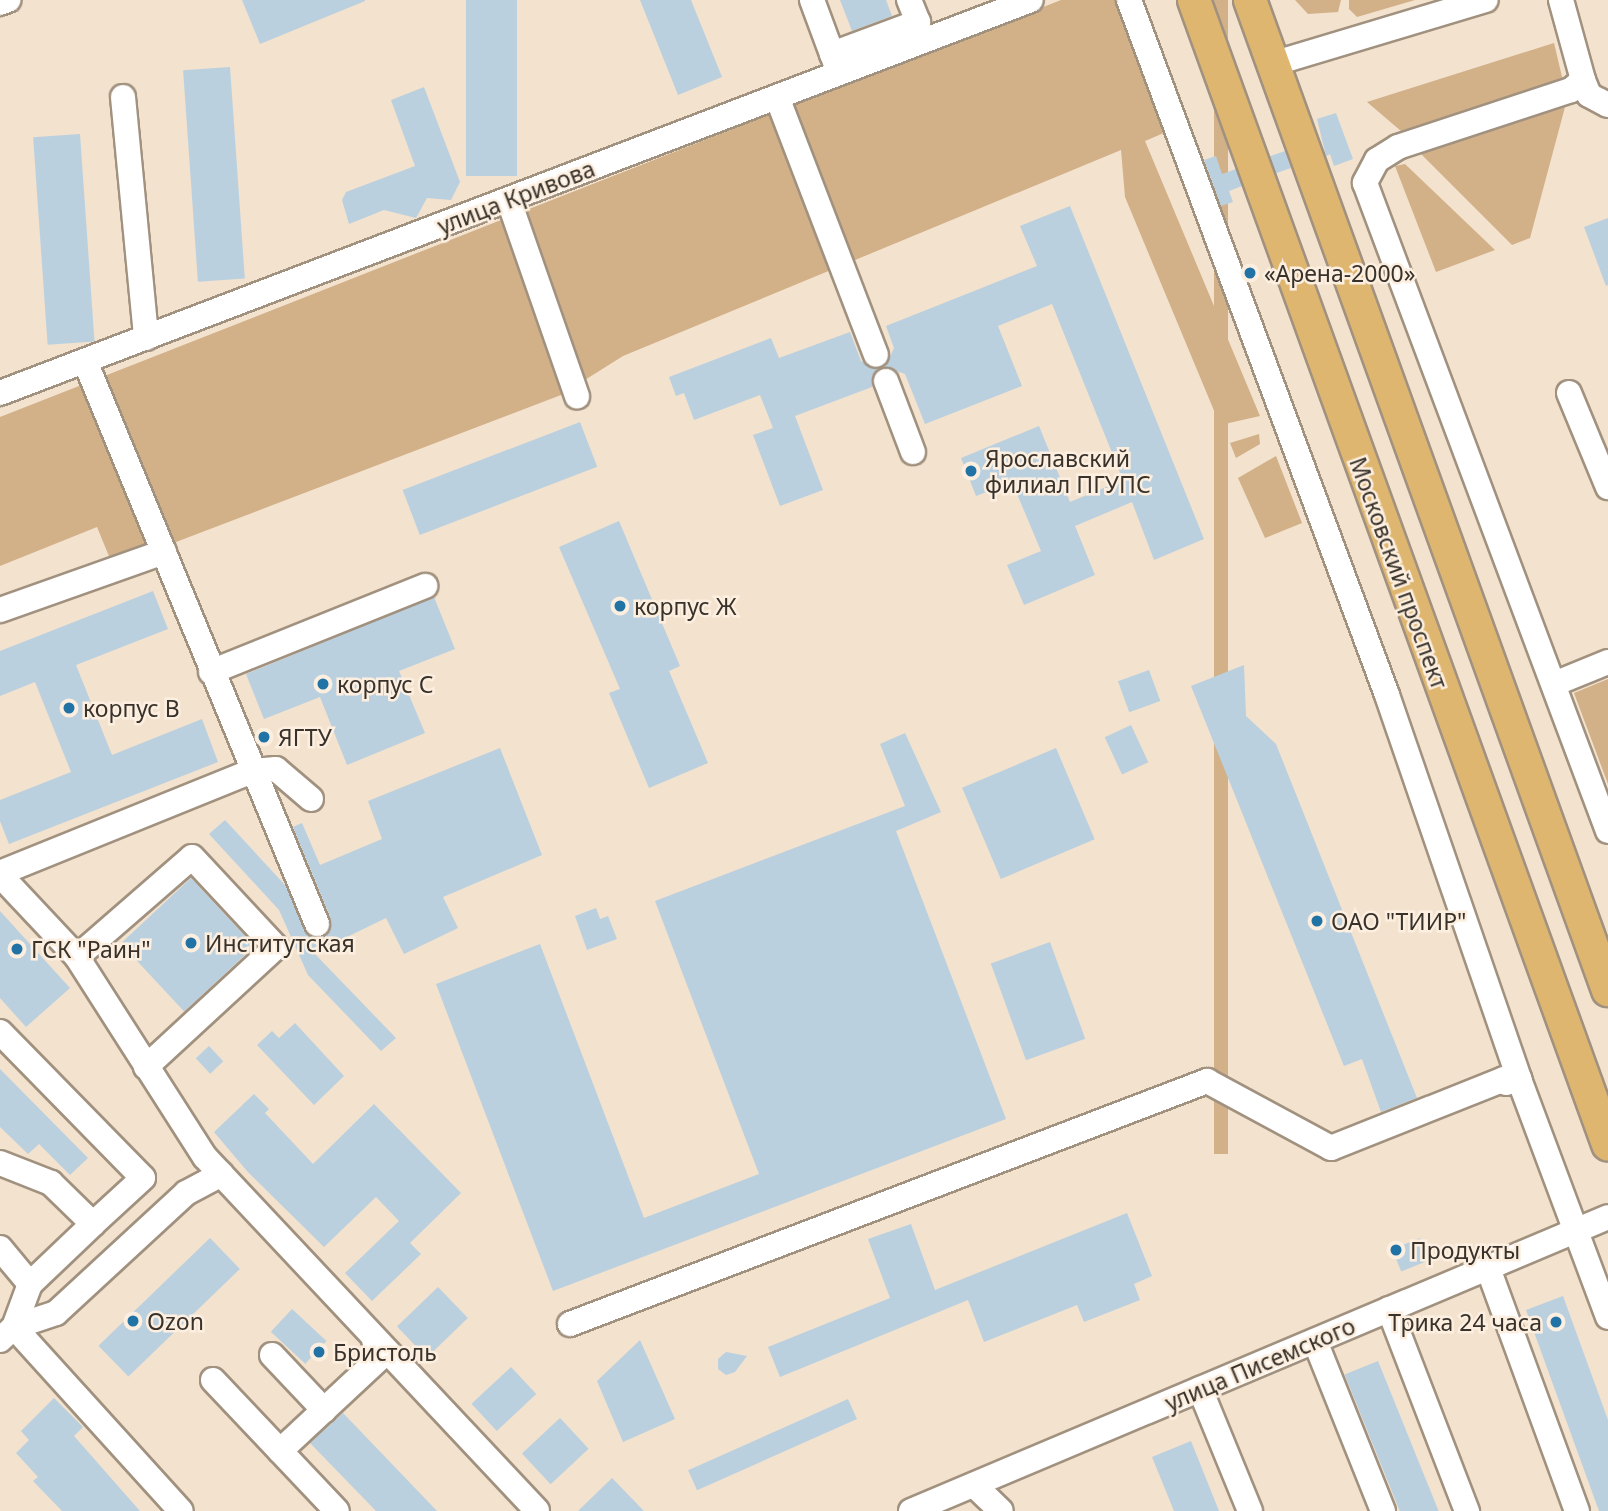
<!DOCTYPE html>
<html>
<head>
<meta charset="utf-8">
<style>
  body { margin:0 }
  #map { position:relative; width:1608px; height:1511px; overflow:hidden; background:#f2e2ce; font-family:"Noto Sans",sans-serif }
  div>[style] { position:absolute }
  .green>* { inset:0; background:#d2b088; transform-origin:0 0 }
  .building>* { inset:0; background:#bad0df; transform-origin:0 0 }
  .roads { filter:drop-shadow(2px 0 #a1917f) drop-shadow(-2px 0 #a1917f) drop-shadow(0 2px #a1917f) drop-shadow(0 -2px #a1917f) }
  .minor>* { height:24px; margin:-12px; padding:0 12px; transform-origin:12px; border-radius:12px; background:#fff }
  .major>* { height:32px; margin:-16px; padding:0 16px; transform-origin:16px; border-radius:16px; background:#dfb670 }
  .dots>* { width:19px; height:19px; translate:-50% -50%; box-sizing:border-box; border:4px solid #fdefe0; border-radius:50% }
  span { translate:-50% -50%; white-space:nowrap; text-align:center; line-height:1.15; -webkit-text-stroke:5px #fdefe0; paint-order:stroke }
  .street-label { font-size:23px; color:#38322a }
  .poi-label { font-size:23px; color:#38322a }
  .left { translate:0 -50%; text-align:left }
  .right { translate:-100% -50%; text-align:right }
</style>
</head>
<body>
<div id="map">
  <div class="green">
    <i style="clip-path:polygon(1061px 0,1115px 0,1166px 132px,1145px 141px,1260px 416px,1220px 425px,1125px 197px,1121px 150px,623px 356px,561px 395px,113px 566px,97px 527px,0 566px,0 417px)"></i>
    <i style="left:1214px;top:0;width:14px;height:1154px"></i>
    <i style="clip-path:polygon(1295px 0,1341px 0,1338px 12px,1308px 14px)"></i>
    <i style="clip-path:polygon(1349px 0,1415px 0,1357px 17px,1349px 9px)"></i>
    <i style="clip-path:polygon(1554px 43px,1563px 81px,1401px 131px,1367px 102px)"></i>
    <i style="clip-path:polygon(1565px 107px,1530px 238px,1512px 245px,1418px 151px)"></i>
    <i style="clip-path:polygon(1405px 164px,1495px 250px,1436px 272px,1395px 166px)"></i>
    <i style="clip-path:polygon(1259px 434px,1260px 444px,1236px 458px,1230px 443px)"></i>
    <i style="clip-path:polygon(1276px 456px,1302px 523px,1265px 538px,1238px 478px)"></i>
    <i style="clip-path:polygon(1608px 679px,1608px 784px,1574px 693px)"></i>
  </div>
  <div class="building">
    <i style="clip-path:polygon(242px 0,365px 0,365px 1px,260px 44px)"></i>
    <i style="left:466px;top:0;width:51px;height:176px"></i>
    <i style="clip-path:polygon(640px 0,691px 0,722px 77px,678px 95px)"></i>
    <i style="clip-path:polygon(840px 0,886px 0,892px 16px,852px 31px)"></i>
    <i style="left:230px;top:67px;width:212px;height:47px;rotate:86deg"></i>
    <i style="clip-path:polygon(424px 87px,460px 182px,451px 200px,427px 198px,416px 218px,384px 210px,349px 224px,342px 200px,346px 192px,415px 166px,391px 100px)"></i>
    <i style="clip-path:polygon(1336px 113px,1353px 159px,1334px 166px,1330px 154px,1326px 156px,1317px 119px)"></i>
    <i style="left:80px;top:134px;width:208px;height:47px;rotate:86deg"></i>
    <i style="left:1285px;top:151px;width:18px;height:16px;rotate:71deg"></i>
    <i style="clip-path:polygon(1216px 156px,1222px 174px,1236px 169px,1242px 186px,1229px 191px,1233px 202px,1221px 206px,1204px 160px)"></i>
    <i style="clip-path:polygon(1070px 206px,1204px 539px,1154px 560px,1132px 502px,1075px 526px,1095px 575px,1024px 605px,1007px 565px,1041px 551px,1012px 482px,976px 496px,961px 458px,1039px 426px,1070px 502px,1123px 480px,1052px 304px,998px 326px,1022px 386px,925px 424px,905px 374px,885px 367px,894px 348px,886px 326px,1037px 266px,1020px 226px)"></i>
    <i style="clip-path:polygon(1608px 218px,1608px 285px,1606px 286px,1584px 227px)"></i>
    <i style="clip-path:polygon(850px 332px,861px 361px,877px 369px,872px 387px,795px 416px,823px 490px,780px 506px,753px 435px,773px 428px,760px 395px,694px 420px,684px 393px,676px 396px,669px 377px,771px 338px,779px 358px)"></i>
    <i style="left:580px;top:422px;width:48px;height:190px;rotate:69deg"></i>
    <i style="clip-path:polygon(619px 521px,680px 666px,669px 671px,708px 763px,649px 788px,609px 693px,620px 689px,559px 547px)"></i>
    <i style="clip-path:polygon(153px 591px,168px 629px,76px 665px,112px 755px,202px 719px,218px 762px,9px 844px,0 821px,0 800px,71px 772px,35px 682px,0 696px,0 651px)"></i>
    <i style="clip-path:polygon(434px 597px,455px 649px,399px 671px,425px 733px,347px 765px,320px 697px,264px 719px,246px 674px)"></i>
    <i style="clip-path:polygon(1244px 665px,1246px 716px,1276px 744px,1417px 1098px,1381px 1112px,1362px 1059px,1344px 1066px,1191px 686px)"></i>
    <i style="left:1149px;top:670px;width:33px;height:33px;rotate:70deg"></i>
    <i style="left:1131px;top:725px;width:41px;height:29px;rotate:65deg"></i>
    <i style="clip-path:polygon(905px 733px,941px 812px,896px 831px,1006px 1119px,553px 1291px,436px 984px,540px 944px,644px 1218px,759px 1174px,655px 901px,905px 806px,880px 744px)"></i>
    <i style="clip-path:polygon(500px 748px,542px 855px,443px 897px,458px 928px,404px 954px,386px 918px,314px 953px,396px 1038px,381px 1051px,308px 975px,279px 910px,209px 834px,225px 820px,285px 885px,307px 935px,322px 938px,329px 932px,331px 919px,293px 827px,302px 823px,320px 865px,382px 839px,368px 801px)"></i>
    <i style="left:1056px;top:748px;width:99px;height:102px;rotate:67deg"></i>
    <i style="left:191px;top:878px;width:93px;height:96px;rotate:47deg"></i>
    <i style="clip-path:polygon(596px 908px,600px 919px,608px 916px,617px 939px,587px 950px,575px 916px)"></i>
    <i style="clip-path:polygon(0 911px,70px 988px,26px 1027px,0 998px)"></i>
    <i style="left:1050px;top:942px;width:103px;height:63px;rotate:70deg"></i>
    <i style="clip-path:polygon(295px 1023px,344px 1076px,314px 1105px,257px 1045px,272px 1031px,279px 1038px)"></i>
    <i style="left:209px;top:1046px;width:21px;height:18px;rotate:47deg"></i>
    <i style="clip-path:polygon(0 1069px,88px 1158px,70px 1175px,39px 1144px,28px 1154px,0 1127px)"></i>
    <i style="clip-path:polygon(254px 1094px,269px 1109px,265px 1113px,313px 1164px,374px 1104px,461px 1193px,410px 1243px,421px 1254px,372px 1301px,345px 1273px,399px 1221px,376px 1197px,324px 1247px,247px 1171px,214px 1132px)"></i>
    <i style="clip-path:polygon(1127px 1213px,1152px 1276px,1134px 1284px,1140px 1300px,1084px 1322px,1077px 1305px,984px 1342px,968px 1300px,780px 1377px,768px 1347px,890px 1298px,868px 1239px,911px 1224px,935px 1290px)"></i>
    <i style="left:210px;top:1238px;width:43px;height:155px;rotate:46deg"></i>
    <i style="left:1420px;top:1238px;width:24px;height:30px;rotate:68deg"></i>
    <i style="left:438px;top:1287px;width:43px;height:57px;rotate:46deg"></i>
    <i style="clip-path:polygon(1563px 1296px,1608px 1420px,1608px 1511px,1599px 1511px,1526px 1310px)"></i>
    <i style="left:292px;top:1309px;width:47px;height:31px;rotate:43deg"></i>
    <i style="clip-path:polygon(640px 1340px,675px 1419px,623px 1442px,597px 1381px)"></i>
    <i style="clip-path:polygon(726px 1352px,747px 1356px,735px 1372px,726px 1375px,718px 1369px,718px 1359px)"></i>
    <i style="left:1378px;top:1361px;width:162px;height:36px;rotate:68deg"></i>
    <i style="left:511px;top:1367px;width:37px;height:54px;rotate:47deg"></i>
    <i style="clip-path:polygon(54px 1398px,83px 1427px,74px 1436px,140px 1511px,62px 1511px,33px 1481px,38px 1477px,16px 1453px,29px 1440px,21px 1431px)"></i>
    <i style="left:848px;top:1399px;width:22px;height:175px;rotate:66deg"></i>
    <i style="clip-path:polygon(343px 1413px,437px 1511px,376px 1511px,310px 1443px)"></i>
    <i style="left:560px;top:1418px;width:42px;height:52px;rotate:47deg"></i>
    <i style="clip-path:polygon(1191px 1441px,1219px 1511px,1174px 1511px,1152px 1457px)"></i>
    <i style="clip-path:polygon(612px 1478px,644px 1511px,578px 1511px)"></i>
  </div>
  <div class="roads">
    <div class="minor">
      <i style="left:812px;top:0;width:58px;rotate:69.7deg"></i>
      <i style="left:1129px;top:0;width:741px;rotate:69.63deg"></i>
      <i style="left:1387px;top:695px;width:406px;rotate:71deg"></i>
      <i style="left:1519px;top:1079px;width:254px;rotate:69.5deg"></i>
      <i style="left:1561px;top:0;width:83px;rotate:74.6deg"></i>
      <i style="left:1583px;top:80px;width:16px;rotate:140deg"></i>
      <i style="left:1571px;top:90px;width:182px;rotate:161.8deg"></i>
      <i style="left:1398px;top:147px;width:25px;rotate:148deg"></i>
      <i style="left:1377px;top:160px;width:26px;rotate:118deg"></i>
      <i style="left:1365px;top:183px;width:692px;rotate:69.44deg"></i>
      <i style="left:0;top:3px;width:9px;rotate:-21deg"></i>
      <i style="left:1272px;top:64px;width:223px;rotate:-16.7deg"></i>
      <i style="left:839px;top:73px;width:20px;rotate:-110deg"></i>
      <i style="left:832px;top:54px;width:92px;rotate:-20.4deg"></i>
      <i style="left:918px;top:22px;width:24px;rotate:-112deg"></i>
      <i style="left:1583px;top:80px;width:16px;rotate:68deg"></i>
      <i style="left:1589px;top:95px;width:21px;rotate:28deg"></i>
      <i style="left:123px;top:97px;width:242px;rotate:84.5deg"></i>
      <i style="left:777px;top:97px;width:276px;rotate:69deg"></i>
      <i style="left:509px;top:201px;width:207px;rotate:70.8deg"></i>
      <i style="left:85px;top:361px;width:609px;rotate:67.6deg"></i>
      <i style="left:886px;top:381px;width:76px;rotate:69.2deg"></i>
      <i style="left:0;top:393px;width:1103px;rotate:-20.87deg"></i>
      <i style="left:1569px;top:393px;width:102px;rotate:67.5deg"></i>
      <i style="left:0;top:610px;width:174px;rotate:-19.5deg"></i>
      <i style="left:211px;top:672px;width:231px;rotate:-21.9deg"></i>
      <i style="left:1554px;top:684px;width:58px;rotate:-22.2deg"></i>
      <i style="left:0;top:873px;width:273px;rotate:-22deg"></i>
      <i style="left:253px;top:771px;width:23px;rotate:-5deg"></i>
      <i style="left:276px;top:769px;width:46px;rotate:40.6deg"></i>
      <i style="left:0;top:875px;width:112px;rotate:46.8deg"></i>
      <i style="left:77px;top:957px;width:237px;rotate:57.4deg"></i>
      <i style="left:205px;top:1157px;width:485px;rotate:46.8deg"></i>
      <i style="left:77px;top:957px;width:152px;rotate:-41deg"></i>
      <i style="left:192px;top:857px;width:123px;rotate:47deg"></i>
      <i style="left:276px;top:947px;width:177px;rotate:137.3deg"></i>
      <i style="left:0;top:1032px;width:204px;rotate:45.6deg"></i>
      <i style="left:143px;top:1178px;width:68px;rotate:137.4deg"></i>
      <i style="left:93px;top:1224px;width:59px;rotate:-135.7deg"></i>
      <i style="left:51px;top:1183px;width:55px;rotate:-158.6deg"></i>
      <i style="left:0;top:1248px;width:47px;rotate:50.2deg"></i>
      <i style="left:30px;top:1284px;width:46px;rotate:110.4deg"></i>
      <i style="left:14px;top:1327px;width:248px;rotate:47.8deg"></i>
      <i style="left:1488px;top:1268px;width:259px;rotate:69.9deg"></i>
      <i style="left:30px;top:1284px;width:87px;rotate:-43.6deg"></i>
      <i style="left:1389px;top:1309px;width:217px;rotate:68.9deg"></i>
      <i style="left:570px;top:1324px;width:682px;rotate:-20.88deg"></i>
      <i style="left:1207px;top:1081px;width:141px;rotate:28.4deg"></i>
      <i style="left:1331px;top:1148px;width:186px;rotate:-21.7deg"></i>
      <i style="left:1504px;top:1079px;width:4px;rotate:63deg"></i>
      <i style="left:1506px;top:1083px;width:14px;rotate:-17deg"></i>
      <i style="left:0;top:1340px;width:19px;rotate:-43deg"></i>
      <i style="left:14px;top:1327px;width:44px;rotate:-18.4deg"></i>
      <i style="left:56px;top:1313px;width:177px;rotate:-42.7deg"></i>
      <i style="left:186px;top:1193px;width:40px;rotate:-28deg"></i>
      <i style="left:1315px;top:1341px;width:183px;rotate:68.2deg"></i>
      <i style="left:272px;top:1355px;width:76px;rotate:46.6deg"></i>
      <i style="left:213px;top:1380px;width:180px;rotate:46.6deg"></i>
      <i style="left:1200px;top:1389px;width:132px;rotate:67.7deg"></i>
      <i style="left:280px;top:1451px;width:145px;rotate:-43deg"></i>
      <i style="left:386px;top:1352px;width:16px;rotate:-137deg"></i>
      <i style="left:974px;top:1485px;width:37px;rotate:44deg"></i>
      <i style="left:911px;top:1511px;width:756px;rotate:-22.87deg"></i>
    </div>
    <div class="major">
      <i style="left:1194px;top:0;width:1217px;rotate:70.11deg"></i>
      <i style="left:1250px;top:0;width:1053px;rotate:70.12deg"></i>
    </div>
  </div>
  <div class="dots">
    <i style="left:1250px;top:273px;background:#2273a5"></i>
    <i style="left:971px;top:471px;background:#2273a5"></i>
    <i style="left:620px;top:606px;background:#2273a5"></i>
    <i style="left:323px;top:684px;background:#2273a5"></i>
    <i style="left:69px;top:708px;background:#2273a5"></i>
    <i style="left:264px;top:737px;background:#2273a5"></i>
    <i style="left:1317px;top:921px;background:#2273a5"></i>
    <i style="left:191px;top:943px;background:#2273a5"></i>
    <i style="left:17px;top:949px;background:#2273a5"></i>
    <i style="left:1396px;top:1250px;background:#2273a5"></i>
    <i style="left:133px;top:1321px;background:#2273a5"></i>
    <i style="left:1556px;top:1322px;background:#2273a5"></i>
    <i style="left:319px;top:1352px;background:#2273a5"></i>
  </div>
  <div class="street-label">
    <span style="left:516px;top:197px;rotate:-21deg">улица Кривова</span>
    <span style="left:1399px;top:573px;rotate:70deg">Московский проспект</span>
    <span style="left:1260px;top:1364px;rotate:-23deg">улица Писемского</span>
  </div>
  <div class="poi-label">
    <span class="left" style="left:1264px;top:273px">«Арена-2000»</span>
    <span class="left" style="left:985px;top:471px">Ярославский<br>филиал ПГУПС</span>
    <span class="left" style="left:634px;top:606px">корпус Ж</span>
    <span class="left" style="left:337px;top:684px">корпус С</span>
    <span class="left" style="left:83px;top:708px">корпус В</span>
    <span class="left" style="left:278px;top:737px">ЯГТУ</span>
    <span class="left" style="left:1331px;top:921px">ОАО "ТИИР"</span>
    <span class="left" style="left:205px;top:943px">Институтская</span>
    <span class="left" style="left:31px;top:949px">ГСК "Раин"</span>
    <span class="left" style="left:1410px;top:1250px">Продукты</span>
    <span class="left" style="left:147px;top:1321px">Ozon</span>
    <span class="right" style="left:1542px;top:1322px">Трика 24 часа</span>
    <span class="left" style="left:333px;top:1352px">Бристоль</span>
  </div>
</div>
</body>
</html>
